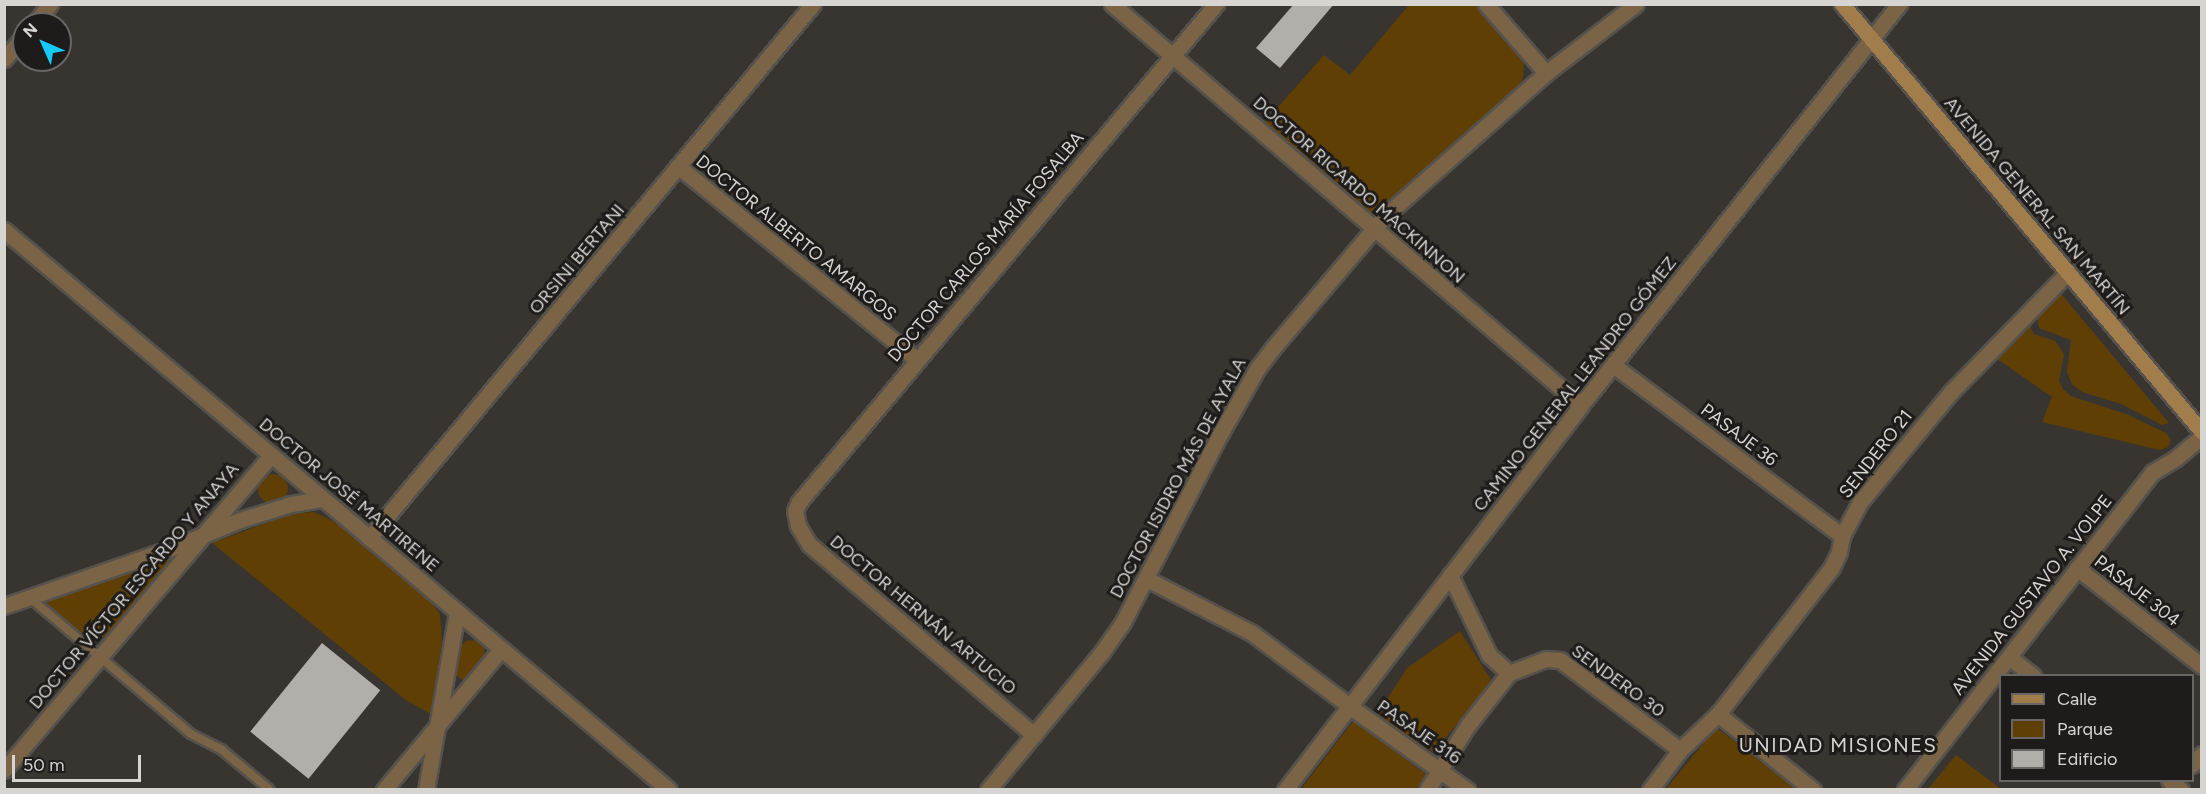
<!DOCTYPE html>
<html>
<head>
<meta charset="utf-8">
<style>
  body { margin:0 }
  #map { position:relative; width:2206px; height:794px; overflow:hidden; background:#383530; font-family:Figtree,sans-serif }
  div>[style] { position:absolute }
  .green>* { inset:0; background:#603f05 }
  .round { border-radius:50% }
  .building>* { inset:0; background:#b2aea9; transform-origin:0 0 }
  .roads { filter:drop-shadow(2px 0 #55524d) drop-shadow(-2px 0 #55524d) drop-shadow(0 2px #55524d) drop-shadow(0 -2px #55524d) }
  .service>* { height:8px; margin:-4px; padding:0 4px; transform-origin:4px; border-radius:4px; background:#7b6446 }
  .minor>* { height:15px; margin:-7.5px; padding:0 7.5px; transform-origin:7.5px; border-radius:7.5px; background:#7b6446 }
  .secondary>* { height:15px; margin:-7.5px; padding:0 7.5px; transform-origin:7.5px; border-radius:7.5px; background:#a17d4c }
  span { translate:-50% -50%; white-space:nowrap; text-align:center; line-height:1.15; -webkit-text-stroke:6px #1e1c1b; paint-order:stroke }
  .street-label { font-size:18px; color:#d7d5d2 }
  .neighbourhood-label { font-size:20px; color:#d7d5d2; letter-spacing:1.5px }
  .frame { position:absolute; inset:0; border:6px solid #d7d5d2; pointer-events:none }
  .legend { position:absolute; left:1999px; top:674px; width:195px; height:108px; box-sizing:border-box; background:#1e1c1b; border:2px solid #686664; margin:0; padding:8px 10px; list-style:none; font-size:18px; color:#d7d5d2 }
  .legend li { display:flex; align-items:center; gap:12px; height:30px }
  .legend b { width:30px; border:2px solid #686664 }
  .north { position:absolute; left:12px; top:12px; width:60px; height:60px; box-sizing:border-box; background:#1e1c1b; border:2px solid #686664; border-radius:50%; rotate:315deg; font-size:16px; font-weight:700; line-height:24px; text-align:center; color:#d7d5d2 }
  .north::after { content:''; display:block; margin:auto; width:21px; height:27px; background:#15cafb; clip-path:polygon(50% 0,100% 100%,50% 72%,0 100%) }
  .scale { position:absolute; left:12px; top:755px; width:129px; height:27px; box-sizing:border-box; border:3px solid #d7d5d2; border-top:0; padding-left:8px; font-size:18px; line-height:21px; white-space:nowrap; color:#d7d5d2; -webkit-text-stroke:4px #1e1c1b; paint-order:stroke }
</style>
</head>
<body>
<div id="map">
  <div class="green">
    <i style="clip-path:polygon(1409px 5px,1476px 5px,1516px 51px,1524px 64px,1523px 78px,1518px 89px,1377px 215px,1372px 216px,1264px 123px,1324px 55px,1350px 75px)"></i>
    <i style="clip-path:polygon(2057px 289px,2169px 423px,2162px 425px,2121px 404px,2082px 392px,2072px 384px,2067px 372px,2071px 340px,2039px 328px,2037px 317px,2040px 306px)"></i>
    <i style="clip-path:polygon(2031px 316px,2031px 329px,2034px 334px,2055px 341px,2064px 354px,2059px 381px,2063px 389px,2071px 396px,2126px 414px,2166px 433px,2171px 440px,2168px 447px,2160px 450px,2042px 422px,2052px 397px,1993px 356px)"></i>
    <i class="round" style="left:258px;top:474px;width:30px;height:30px"></i>
    <i style="clip-path:polygon(314px 512px,337px 523px,431px 601px,440px 615px,442px 642px,431px 714px,406px 700px,212px 543px,290px 514px)"></i>
    <i style="clip-path:polygon(170px 558px,173px 560px,109px 634px,99px 639px,89px 639px,46px 604px,48px 597px)"></i>
    <i style="clip-path:polygon(1460px 631px,1493px 683px,1433px 752px,1377px 715px,1407px 668px)"></i>
    <i style="clip-path:polygon(476px 640px,484px 647px,485px 657px,467px 678px,462px 680px,455px 673px,458px 648px,466px 641px)"></i>
    <i style="clip-path:polygon(1354px 720px,1427px 775px,1416px 789px,1301px 789px)"></i>
    <i style="clip-path:polygon(1716px 728px,1720px 730px,1796px 789px,1666px 789px)"></i>
    <i style="clip-path:polygon(1956px 755px,2001px 789px,1928px 789px)"></i>
  </div>
  <div class="building">
    <i style="clip-path:polygon(1294px 4px,1334px 4px,1280px 68px,1256px 48px)"></i>
    <i style="left:322px;top:643px;width:75px;height:114px;rotate:39deg"></i>
  </div>
  <div class="roads">
    <div class="service">
      <i style="left:29px;top:597px;width:212px;rotate:40.2deg"></i>
      <i style="left:191px;top:734px;width:35px;rotate:27deg"></i>
      <i style="left:222px;top:750px;width:62px;rotate:39.8deg"></i>
    </div>
    <div class="minor">
      <i style="left:1112px;top:4px;width:617px;rotate:40.53deg"></i>
      <i style="left:1486px;top:4px;width:91px;rotate:49deg"></i>
      <i style="left:34px;top:24px;width:26px;rotate:-51deg"></i>
      <i style="left:4px;top:59px;width:30px;rotate:-49deg"></i>
      <i style="left:679px;top:167px;width:306px;rotate:39deg"></i>
      <i style="left:4px;top:230px;width:869px;rotate:40.1deg"></i>
      <i style="left:1613px;top:365px;width:286px;rotate:36.7deg"></i>
      <i style="left:369px;top:538px;width:694px;rotate:-50.26deg"></i>
      <i style="left:2077px;top:568px;width:159px;rotate:38.1deg"></i>
      <i style="left:1450px;top:575px;width:89px;rotate:64deg"></i>
      <i style="left:1489px;top:655px;width:27px;rotate:42deg"></i>
      <i style="left:1147px;top:579px;width:118px;rotate:27.2deg"></i>
      <i style="left:1252px;top:633px;width:139px;rotate:36.8deg"></i>
      <i style="left:1363px;top:716px;width:128px;rotate:35.4deg"></i>
      <i style="left:4px;top:606px;width:180px;rotate:-19.1deg"></i>
      <i style="left:174px;top:547px;width:71px;rotate:-22.2deg"></i>
      <i style="left:240px;top:520px;width:53px;rotate:-17.4deg"></i>
      <i style="left:291px;top:504px;width:31px;rotate:-9deg"></i>
      <i style="left:2009px;top:657px;width:31px;rotate:38deg"></i>
      <i style="left:1718px;top:714px;width:122px;rotate:38.7deg"></i>
      <i style="left:1034px;top:735px;width:295px;rotate:-139.7deg"></i>
      <i style="left:809px;top:544px;width:21px;rotate:-121deg"></i>
      <i style="left:798px;top:526px;width:15px;rotate:-101deg"></i>
      <i style="left:795px;top:511px;width:10px;rotate:-66deg"></i>
      <i style="left:799px;top:502px;width:650px;rotate:-50.06deg"></i>
      <i style="left:2192px;top:765px;width:15px;rotate:-48deg"></i>
      <i style="left:4px;top:770px;width:413px;rotate:-49.7deg"></i>
      <i style="left:2169px;top:780px;width:16px;rotate:40deg"></i>
      <i style="left:384px;top:790px;width:183px;rotate:-50.3deg"></i>
      <i style="left:426px;top:790px;width:181px;rotate:-80.1deg"></i>
      <i style="left:988px;top:790px;width:179px;rotate:-50.4deg"></i>
      <i style="left:1102px;top:652px;width:37px;rotate:-55deg"></i>
      <i style="left:1123px;top:622px;width:207px;rotate:-62.7deg"></i>
      <i style="left:1218px;top:438px;width:79px;rotate:-60.5deg"></i>
      <i style="left:1257px;top:369px;width:26px;rotate:-53deg"></i>
      <i style="left:1273px;top:348px;width:172px;rotate:-49.7deg"></i>
      <i style="left:1384px;top:217px;width:217px;rotate:-41.6deg"></i>
      <i style="left:1546px;top:73px;width:113px;rotate:-37.5deg"></i>
      <i style="left:1285px;top:790px;width:486px;rotate:-52.4deg"></i>
      <i style="left:1581px;top:405px;width:512px;rotate:-51.58deg"></i>
      <i style="left:1427px;top:790px;width:77px;rotate:-57.8deg"></i>
      <i style="left:1468px;top:725px;width:66px;rotate:-51.7deg"></i>
      <i style="left:1509px;top:673px;width:40px;rotate:-21deg"></i>
      <i style="left:1546px;top:659px;width:14px;rotate:4deg"></i>
      <i style="left:1560px;top:660px;width:150px;rotate:36.9deg"></i>
      <i style="left:1650px;top:790px;width:50px;rotate:-53.1deg"></i>
      <i style="left:1680px;top:750px;width:52px;rotate:-43.5deg"></i>
      <i style="left:1718px;top:714px;width:186px;rotate:-52.2deg"></i>
      <i style="left:1832px;top:567px;width:17px;rotate:-65deg"></i>
      <i style="left:1839px;top:552px;width:16px;rotate:-79deg"></i>
      <i style="left:1842px;top:536px;width:40px;rotate:-62deg"></i>
      <i style="left:1861px;top:501px;width:141px;rotate:-50.5deg"></i>
      <i style="left:1951px;top:392px;width:168px;rotate:-45.7deg"></i>
      <i style="left:1905px;top:790px;width:403px;rotate:-52.1deg"></i>
      <i style="left:2153px;top:472px;width:27px;rotate:-31deg"></i>
      <i style="left:2176px;top:458px;width:34px;rotate:-40deg"></i>
    </div>
    <div class="secondary">
      <i style="left:1842px;top:4px;width:559px;rotate:49.93deg"></i>
    </div>
  </div>
  <div class="street-label">
    <span style="left:1359px;top:190px;rotate:41deg">DOCTOR RICARDO MACKINNON</span>
    <span style="left:2037px;top:206px;rotate:50deg">AVENIDA GENERAL SAN MARTÍN</span>
    <span style="left:796px;top:238px;rotate:39deg">DOCTOR ALBERTO AMARGOS</span>
    <span style="left:986px;top:247px;rotate:-50deg">DOCTOR CARLOS MARÍA FOSALBA</span>
    <span style="left:577px;top:259px;rotate:-50deg">ORSINI BERTANI</span>
    <span style="left:1575px;top:384px;rotate:-52deg">CAMINO GENERAL LEANDRO GÓMEZ</span>
    <span style="left:1739px;top:435px;rotate:37deg">PASAJE 36</span>
    <span style="left:1876px;top:454px;rotate:-52deg">SENDERO 21</span>
    <span style="left:1178px;top:478px;rotate:-62deg">DOCTOR ISIDRO MÁS DE AYALA</span>
    <span style="left:349px;top:495px;rotate:40deg">DOCTOR JOSÉ MARTIRENE</span>
    <span style="left:134px;top:586px;rotate:-50deg">DOCTOR VÍCTOR ESCARDO Y ANAYA</span>
    <span style="left:2137px;top:591px;rotate:38deg">PASAJE 304</span>
    <span style="left:2032px;top:595px;rotate:-52deg">AVENIDA GUSTAVO A. VOLPE</span>
    <span style="left:923px;top:615px;rotate:40deg">DOCTOR HERNÁN ARTUCIO</span>
    <span style="left:1618px;top:681px;rotate:36deg">SENDERO 30</span>
    <span style="left:1419px;top:732px;rotate:35deg">PASAJE 316</span>
  </div>
  <div class="neighbourhood-label">
    <span style="left:1838px;top:745px">UNIDAD MISIONES</span>
  </div>
  <div class="frame"></div>
  <ul class="legend">
  <li><b style="height:8px;background:#a17d4c"></b>Calle</li>
  <li><b style="height:16px;background:#603f05"></b>Parque</li>
  <li><b style="height:16px;background:#b2aea9"></b>Edificio</li>
  </ul>
  <div class="north">N</div>
  <div class="scale">50 m</div>
</div>
</body>
</html>
